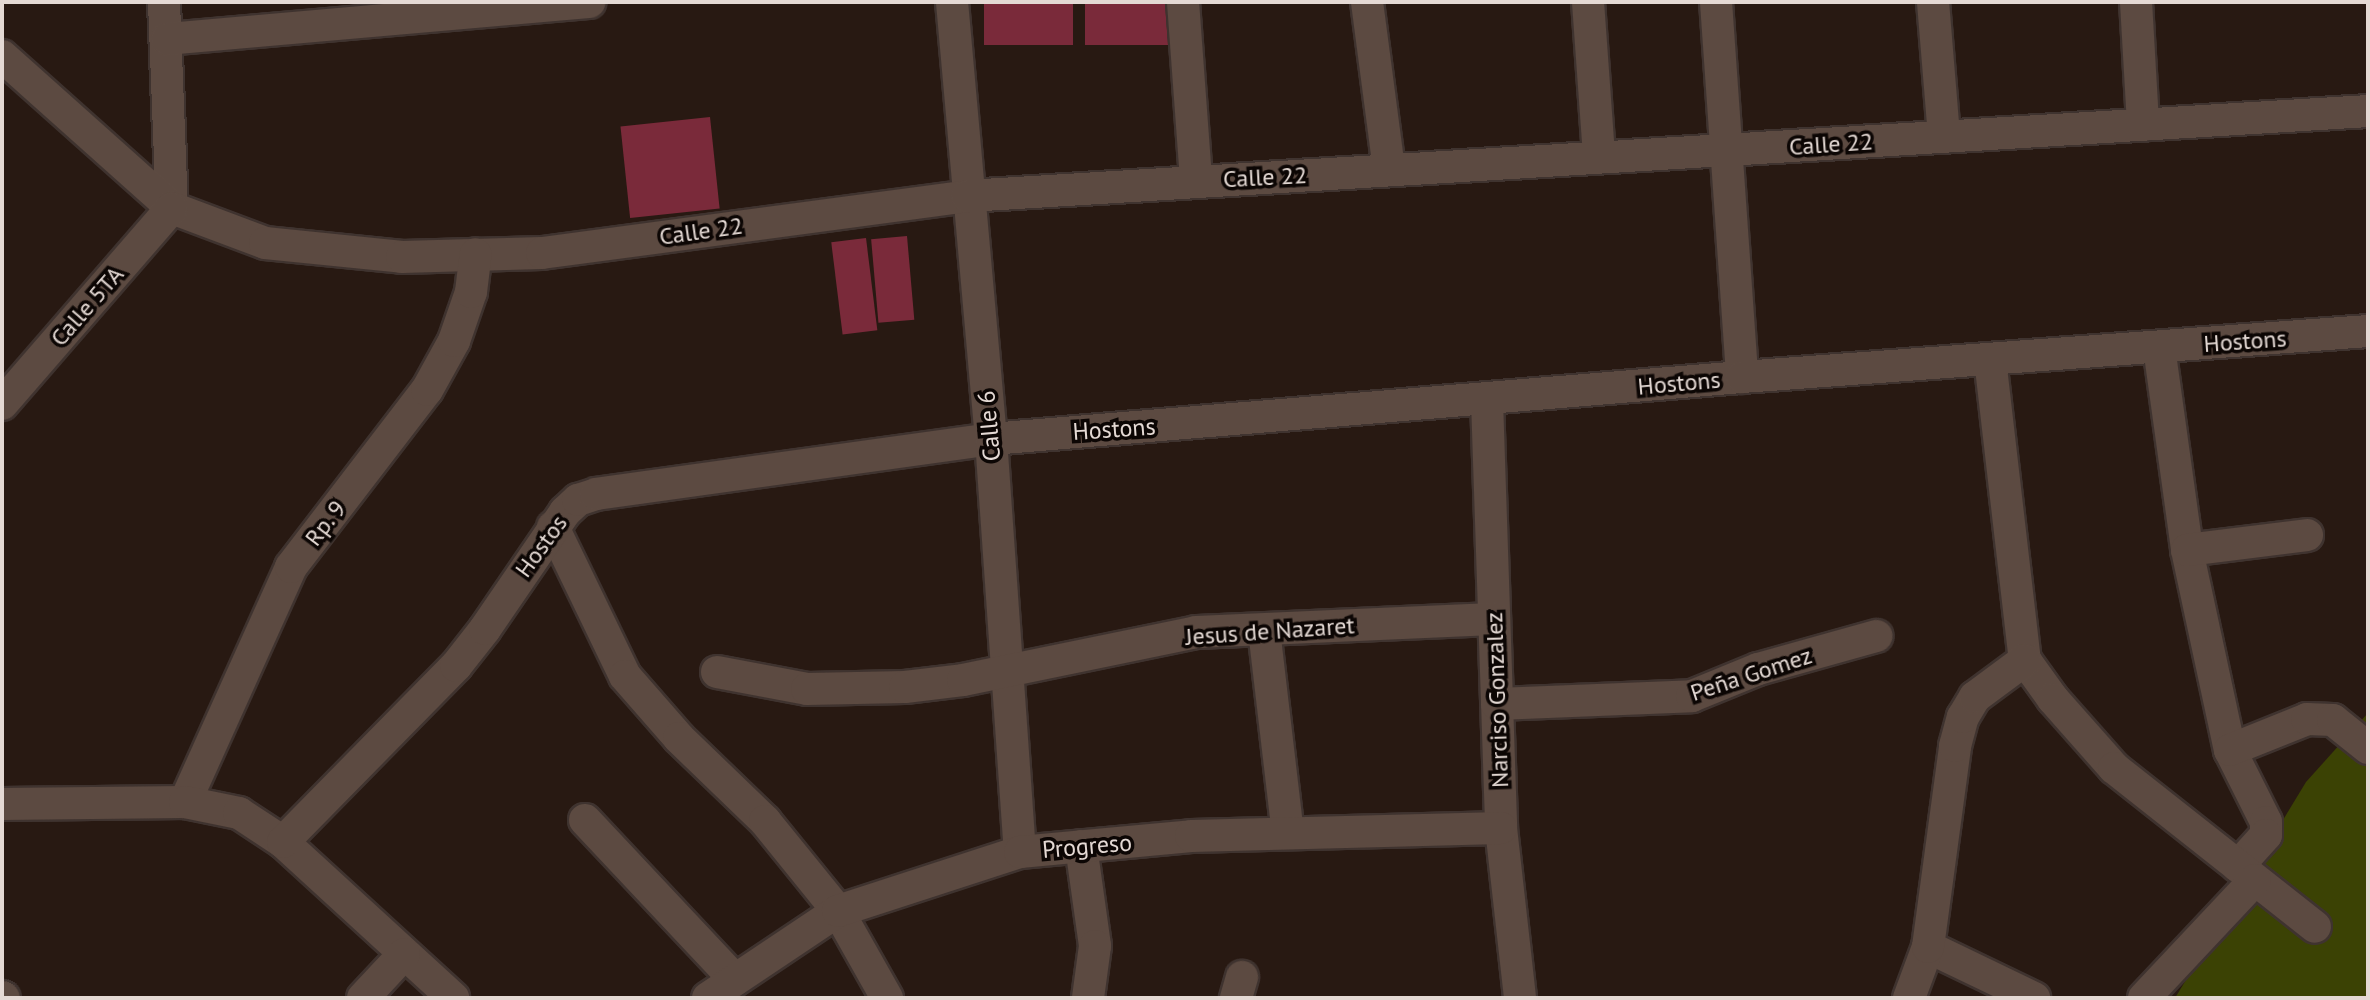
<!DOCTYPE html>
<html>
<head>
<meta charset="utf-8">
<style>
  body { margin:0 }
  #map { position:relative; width:2370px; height:1000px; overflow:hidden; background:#281912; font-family:"PT Sans",sans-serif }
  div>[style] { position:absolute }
  .green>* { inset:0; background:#3b4204 }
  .building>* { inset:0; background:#7a2a3a; transform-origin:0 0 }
  .roads { filter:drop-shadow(2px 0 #3f332f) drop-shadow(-2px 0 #3f332f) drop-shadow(0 2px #3f332f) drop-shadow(0 -2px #3f332f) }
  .street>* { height:32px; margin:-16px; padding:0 16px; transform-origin:16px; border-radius:16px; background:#5c4a41 }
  span { translate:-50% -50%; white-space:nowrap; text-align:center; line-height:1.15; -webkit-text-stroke:7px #0c0604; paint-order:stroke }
  .street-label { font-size:24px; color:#e4d9d4 }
  .frame { position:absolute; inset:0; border:4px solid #e4d9d4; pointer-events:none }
</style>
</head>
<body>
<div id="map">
  <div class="green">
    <i style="clip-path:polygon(2368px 713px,2368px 998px,2175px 998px,2306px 782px)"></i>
  </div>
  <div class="building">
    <i style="left:984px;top:2px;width:89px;height:43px"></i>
    <i style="left:1085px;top:2px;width:84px;height:43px"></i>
    <i style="left:710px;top:117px;width:92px;height:90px;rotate:84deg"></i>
    <i style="left:907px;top:236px;width:84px;height:36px;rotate:85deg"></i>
    <i style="left:866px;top:238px;width:93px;height:35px;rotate:83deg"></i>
  </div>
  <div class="roads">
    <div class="street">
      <i style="left:164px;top:2px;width:206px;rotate:87.8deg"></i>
      <i style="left:952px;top:2px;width:439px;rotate:84.9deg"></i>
      <i style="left:991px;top:439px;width:414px;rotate:86deg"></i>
      <i style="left:1183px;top:2px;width:179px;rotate:85.8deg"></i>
      <i style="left:1367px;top:2px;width:169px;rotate:82.5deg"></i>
      <i style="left:1588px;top:2px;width:155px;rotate:85.9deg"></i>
      <i style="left:1716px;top:2px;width:376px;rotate:86deg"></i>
      <i style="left:1933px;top:2px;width:135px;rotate:85.3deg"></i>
      <i style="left:2136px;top:2px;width:123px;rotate:86.7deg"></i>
      <i style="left:167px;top:39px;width:424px;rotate:-5deg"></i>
      <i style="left:2px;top:56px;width:228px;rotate:41.8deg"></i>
      <i style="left:172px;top:208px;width:99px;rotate:20.6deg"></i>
      <i style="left:265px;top:243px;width:138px;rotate:5.8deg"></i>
      <i style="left:402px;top:257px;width:140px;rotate:-1.6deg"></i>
      <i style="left:542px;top:253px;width:429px;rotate:-7.6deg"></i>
      <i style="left:967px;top:196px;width:1404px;rotate:-3.47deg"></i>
      <i style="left:2159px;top:347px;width:205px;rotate:82.1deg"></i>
      <i style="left:2187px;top:550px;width:205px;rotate:77.9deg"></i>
      <i style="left:2230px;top:750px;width:80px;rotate:63.4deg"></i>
      <i style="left:2266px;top:822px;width:13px;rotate:90deg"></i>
      <i style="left:2266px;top:835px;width:42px;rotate:132.1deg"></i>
      <i style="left:1990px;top:359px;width:303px;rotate:83.4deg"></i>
      <i style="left:2025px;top:660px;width:48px;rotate:54.3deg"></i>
      <i style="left:2053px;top:699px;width:92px;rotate:48.5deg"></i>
      <i style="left:2114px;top:768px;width:256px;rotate:38.3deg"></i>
      <i style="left:1487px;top:400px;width:428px;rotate:88.1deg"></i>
      <i style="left:1501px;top:828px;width:171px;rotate:83.6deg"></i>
      <i style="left:2px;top:404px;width:259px;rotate:-49.1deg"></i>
      <i style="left:553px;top:527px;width:165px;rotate:64.2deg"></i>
      <i style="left:625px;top:676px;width:82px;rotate:48.9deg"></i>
      <i style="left:679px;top:738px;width:120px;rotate:44deg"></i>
      <i style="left:765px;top:821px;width:116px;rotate:51deg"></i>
      <i style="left:838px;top:911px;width:100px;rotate:60.6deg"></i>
      <i style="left:2187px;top:550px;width:121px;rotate:-7.1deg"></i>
      <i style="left:1264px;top:630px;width:204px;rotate:83.3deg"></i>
      <i style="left:717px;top:672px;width:92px;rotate:10.7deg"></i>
      <i style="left:807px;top:689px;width:98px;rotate:-1.2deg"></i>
      <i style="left:905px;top:687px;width:58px;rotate:-6.9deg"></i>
      <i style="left:963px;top:680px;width:238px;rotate:-11.6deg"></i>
      <i style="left:1196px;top:632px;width:298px;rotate:-2.5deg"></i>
      <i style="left:1497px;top:704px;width:195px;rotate:-2.3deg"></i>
      <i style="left:1692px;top:696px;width:71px;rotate:-22.2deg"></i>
      <i style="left:1758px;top:669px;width:123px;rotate:-15.6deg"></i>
      <i style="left:2230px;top:750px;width:83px;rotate:-21.9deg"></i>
      <i style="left:2307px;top:719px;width:26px;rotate:2deg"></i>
      <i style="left:2333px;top:720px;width:45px;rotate:38.7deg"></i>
      <i style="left:185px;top:802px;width:258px;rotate:-65.7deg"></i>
      <i style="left:291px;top:567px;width:223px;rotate:-52.5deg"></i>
      <i style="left:427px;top:390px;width:56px;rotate:-61.1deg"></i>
      <i style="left:454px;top:341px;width:52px;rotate:-70.9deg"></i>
      <i style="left:471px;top:292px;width:38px;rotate:-83deg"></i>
      <i style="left:2px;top:804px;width:183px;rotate:-0.6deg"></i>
      <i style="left:185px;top:802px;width:55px;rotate:11.5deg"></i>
      <i style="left:239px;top:813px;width:53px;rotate:33.4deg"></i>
      <i style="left:283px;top:842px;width:231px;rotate:42.5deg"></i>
      <i style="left:585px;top:820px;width:219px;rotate:46.8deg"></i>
      <i style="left:283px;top:842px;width:247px;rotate:-45.5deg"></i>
      <i style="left:456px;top:666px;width:47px;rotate:-51.9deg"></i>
      <i style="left:485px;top:629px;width:142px;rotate:-55.6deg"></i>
      <i style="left:565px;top:512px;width:18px;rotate:-43deg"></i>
      <i style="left:578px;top:500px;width:19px;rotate:-18deg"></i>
      <i style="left:596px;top:494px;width:399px;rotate:-7.9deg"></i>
      <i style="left:991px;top:439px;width:754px;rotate:-4.72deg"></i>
      <i style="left:1742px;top:377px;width:628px;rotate:-4.2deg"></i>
      <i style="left:1081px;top:846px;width:101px;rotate:82deg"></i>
      <i style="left:1095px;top:946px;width:52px;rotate:97.7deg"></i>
      <i style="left:1928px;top:947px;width:118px;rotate:25.7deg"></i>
      <i style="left:2px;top:997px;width:2px;rotate:27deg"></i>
      <i style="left:363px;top:998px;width:60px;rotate:-47deg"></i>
      <i style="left:708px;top:998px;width:156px;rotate:-33.8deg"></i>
      <i style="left:838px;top:911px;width:191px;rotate:-18deg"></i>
      <i style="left:1020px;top:852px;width:172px;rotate:-5.3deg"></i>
      <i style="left:1191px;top:836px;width:310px;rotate:-1.5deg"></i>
      <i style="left:1236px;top:998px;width:22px;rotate:-74deg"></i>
      <i style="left:1909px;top:998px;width:54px;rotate:-69.6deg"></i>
      <i style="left:1928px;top:947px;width:203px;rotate:-82.3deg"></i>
      <i style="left:1955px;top:746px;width:30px;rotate:-75deg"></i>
      <i style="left:1963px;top:717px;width:23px;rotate:-59deg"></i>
      <i style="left:1975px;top:697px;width:62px;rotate:-36.5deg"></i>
      <i style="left:2144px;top:998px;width:162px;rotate:-46.8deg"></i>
    </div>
  </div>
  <div class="street-label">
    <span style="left:1831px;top:144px;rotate:-4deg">Calle 22</span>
    <span style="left:1265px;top:177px;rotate:-3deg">Calle 22</span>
    <span style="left:701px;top:231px;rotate:-8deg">Calle 22</span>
    <span style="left:87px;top:306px;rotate:-49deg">Calle 5TA</span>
    <span style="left:2245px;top:341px;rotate:-4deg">Hostons</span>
    <span style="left:1679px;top:383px;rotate:-5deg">Hostons</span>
    <span style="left:989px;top:426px;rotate:-95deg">Calle 6</span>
    <span style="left:1114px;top:429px;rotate:-4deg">Hostons</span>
    <span style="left:325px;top:523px;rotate:-53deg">Rp. 9</span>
    <span style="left:541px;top:546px;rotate:-54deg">Hostos</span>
    <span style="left:1270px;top:631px;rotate:-4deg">Jesus de Nazaret</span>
    <span style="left:1751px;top:674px;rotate:-18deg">Peña Gomez</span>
    <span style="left:1497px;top:700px;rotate:-92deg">Narciso Gonzalez</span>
    <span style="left:1087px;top:846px;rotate:-5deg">Progreso</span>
  </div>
  <div class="frame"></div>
</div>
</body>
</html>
